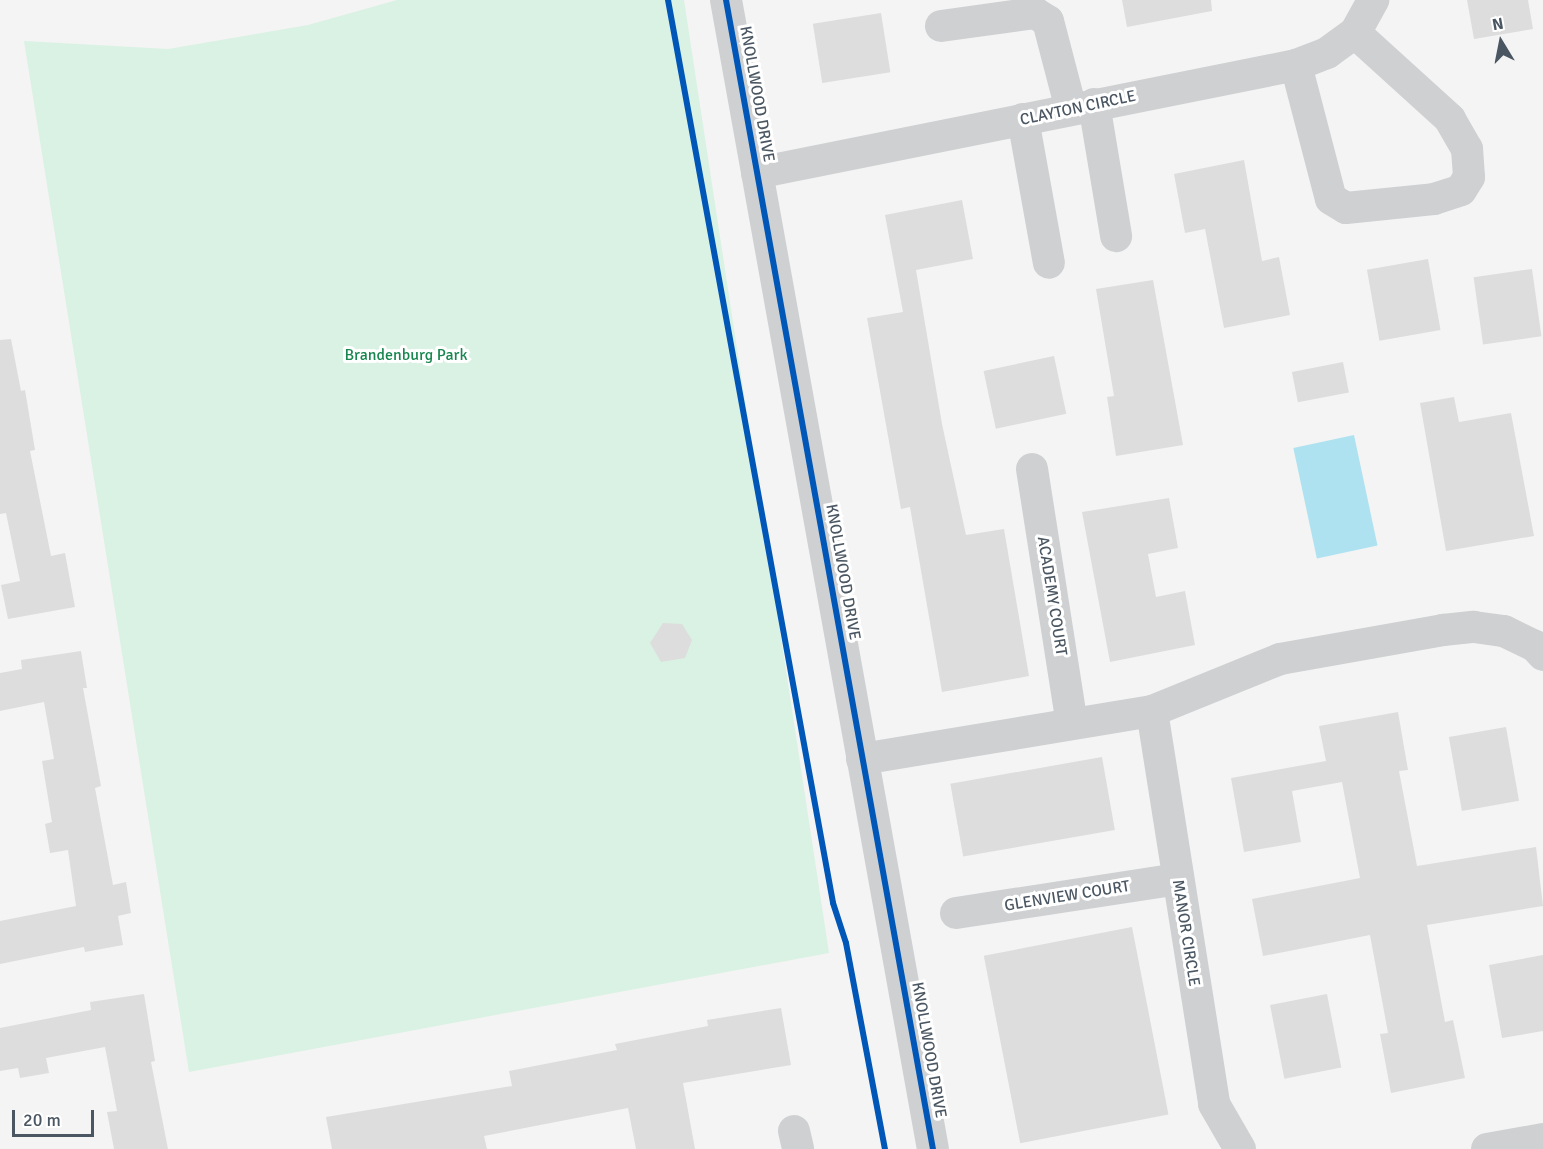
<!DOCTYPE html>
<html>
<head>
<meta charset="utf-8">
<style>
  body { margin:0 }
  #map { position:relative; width:1543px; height:1149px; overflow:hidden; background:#f4f4f4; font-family:Signika,sans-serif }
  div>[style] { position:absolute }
  .green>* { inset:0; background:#d9f2e3 }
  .water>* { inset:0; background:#aee2f0; transform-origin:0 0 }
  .building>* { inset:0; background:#ddddde; transform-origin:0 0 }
  .minor>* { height:32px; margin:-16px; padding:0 16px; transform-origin:16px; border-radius:16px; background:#ced0d2 }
  .cycleway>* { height:6px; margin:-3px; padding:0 3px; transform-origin:3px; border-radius:3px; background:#0057b8 }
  span { translate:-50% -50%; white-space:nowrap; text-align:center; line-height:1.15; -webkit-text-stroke:6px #fff; paint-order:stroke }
  .street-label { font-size:16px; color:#4a5661 }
  .park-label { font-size:16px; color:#17864f }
  .north { position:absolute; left:1471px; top:12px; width:60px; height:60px; -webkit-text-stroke:4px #fff; paint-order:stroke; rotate:350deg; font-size:16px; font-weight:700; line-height:24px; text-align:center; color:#4a5661 }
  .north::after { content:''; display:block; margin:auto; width:21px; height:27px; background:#4a5661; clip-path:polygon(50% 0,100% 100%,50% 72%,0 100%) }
  .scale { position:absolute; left:12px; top:1110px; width:82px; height:27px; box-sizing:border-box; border:3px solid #4a5661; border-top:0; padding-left:8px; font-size:18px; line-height:21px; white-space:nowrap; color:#4a5661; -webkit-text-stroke:4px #fff; paint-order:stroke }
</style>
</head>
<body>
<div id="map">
  <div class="green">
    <i style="clip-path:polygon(397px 0,684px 0,829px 953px,189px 1072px,24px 41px,168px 49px,308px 25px)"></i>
  </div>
  <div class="water">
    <i style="left:1354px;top:435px;width:113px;height:62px;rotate:78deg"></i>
  </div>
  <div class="building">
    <i style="clip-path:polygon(1122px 0,1211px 0,1212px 11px,1127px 27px)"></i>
    <i style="clip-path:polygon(1467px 0,1528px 0,1533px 29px,1474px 39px)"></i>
    <i style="left:881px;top:13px;width:60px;height:69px;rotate:81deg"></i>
    <i style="clip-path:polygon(1244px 160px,1262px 261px,1279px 257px,1290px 315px,1224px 328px,1205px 229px,1185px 233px,1174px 174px)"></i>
    <i style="clip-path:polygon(962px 200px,973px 259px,916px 270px,942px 424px,966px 535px,1004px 529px,1029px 676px,942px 692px,910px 507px,901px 509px,867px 318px,903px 312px,885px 215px)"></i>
    <i style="left:1428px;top:259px;width:72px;height:62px;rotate:80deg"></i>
    <i style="left:1532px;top:269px;width:68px;height:59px;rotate:82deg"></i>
    <i style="clip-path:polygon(1153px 280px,1183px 445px,1116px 456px,1107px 397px,1114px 396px,1096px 289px)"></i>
    <i style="clip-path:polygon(11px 339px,21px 391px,25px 390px,35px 450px,30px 451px,51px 556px,65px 553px,75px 607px,8px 619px,1px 585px,20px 581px,6px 513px,0 514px,0 340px)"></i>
    <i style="left:1054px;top:356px;width:59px;height:72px;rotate:78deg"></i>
    <i style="left:1343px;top:362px;width:31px;height:52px;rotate:79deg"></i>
    <i style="clip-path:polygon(1454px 397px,1459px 422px,1511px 413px,1534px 536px,1446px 551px,1420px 403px)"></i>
    <i style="clip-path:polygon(1169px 498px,1178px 548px,1148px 554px,1156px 597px,1185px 591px,1195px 645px,1110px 662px,1082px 512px)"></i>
    <i style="clip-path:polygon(663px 623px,682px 624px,692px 640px,685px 658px,661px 662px,650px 643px)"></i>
    <i style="clip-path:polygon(81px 651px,87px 688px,83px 688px,101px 786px,95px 788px,113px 885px,126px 882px,131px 913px,118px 916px,123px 945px,85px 952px,84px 947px,0 964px,0 921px,76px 906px,68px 850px,50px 853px,45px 824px,52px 822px,42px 761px,54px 759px,44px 702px,0 711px,0 673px,22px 669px,21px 660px)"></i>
    <i style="clip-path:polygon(1398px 712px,1408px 770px,1399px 771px,1417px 866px,1536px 847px,1543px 906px,1427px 925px,1445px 1022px,1453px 1020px,1465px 1078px,1391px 1093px,1380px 1034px,1388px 1033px,1370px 935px,1263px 956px,1252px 899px,1360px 878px,1342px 782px,1292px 791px,1301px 842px,1244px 852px,1231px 778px,1326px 761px,1319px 726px)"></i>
    <i style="left:1506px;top:727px;width:75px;height:58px;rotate:80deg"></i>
    <i style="left:1102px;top:757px;width:74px;height:154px;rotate:80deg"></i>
    <i style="left:1132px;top:927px;width:191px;height:151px;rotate:79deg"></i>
    <i style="clip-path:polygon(1543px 955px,1543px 1031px,1502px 1038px,1489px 965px)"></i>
    <i style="clip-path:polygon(144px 994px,155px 1061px,151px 1062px,168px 1149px,114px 1149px,107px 1112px,117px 1111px,105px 1047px,46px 1058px,49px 1073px,20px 1078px,18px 1068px,0 1071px,0 1028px,91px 1010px,90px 1002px)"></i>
    <i style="left:1327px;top:994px;width:75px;height:58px;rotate:79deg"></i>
    <i style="clip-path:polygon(781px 1008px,791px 1065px,683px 1083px,695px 1149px,636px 1149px,628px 1108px,484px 1136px,487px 1149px,332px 1149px,326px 1117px,512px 1086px,509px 1071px,617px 1050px,615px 1044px,708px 1026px,707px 1020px)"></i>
  </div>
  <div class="minor">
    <i style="left:726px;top:0;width:1167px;rotate:79.79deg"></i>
    <i style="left:941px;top:26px;width:95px;rotate:-7.9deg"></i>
    <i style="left:1035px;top:13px;width:15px;rotate:32deg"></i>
    <i style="left:1048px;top:21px;width:91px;rotate:75.4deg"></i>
    <i style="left:1296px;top:65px;width:138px;rotate:75.4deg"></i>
    <i style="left:1331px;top:199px;width:17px;rotate:31deg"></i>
    <i style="left:1346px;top:208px;width:88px;rotate:-5.8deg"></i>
    <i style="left:1434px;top:199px;width:28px;rotate:-18deg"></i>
    <i style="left:1461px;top:190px;width:15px;rotate:-58deg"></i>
    <i style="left:1469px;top:177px;width:28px;rotate:-94deg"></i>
    <i style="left:1467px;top:149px;width:34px;rotate:-120deg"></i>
    <i style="left:1450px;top:119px;width:128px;rotate:-137.8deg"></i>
    <i style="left:1094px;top:104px;width:134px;rotate:80.5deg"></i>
    <i style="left:1023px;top:119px;width:146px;rotate:79.8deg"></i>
    <i style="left:757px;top:173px;width:550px;rotate:-11.33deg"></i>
    <i style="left:1296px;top:65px;width:33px;rotate:-21deg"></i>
    <i style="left:1327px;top:53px;width:34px;rotate:-36deg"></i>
    <i style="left:1355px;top:33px;width:38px;rotate:-61deg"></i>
    <i style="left:1032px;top:469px;width:257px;rotate:81.1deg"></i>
    <i style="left:1152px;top:711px;width:398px;rotate:81deg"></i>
    <i style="left:1214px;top:1104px;width:52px;rotate:60deg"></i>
    <i style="left:862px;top:759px;width:294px;rotate:-9.4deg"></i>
    <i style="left:1152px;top:711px;width:138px;rotate:-22.1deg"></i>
    <i style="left:1280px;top:659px;width:166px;rotate:-10.1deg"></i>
    <i style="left:1443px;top:630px;width:31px;rotate:-6deg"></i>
    <i style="left:1474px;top:627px;width:30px;rotate:8deg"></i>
    <i style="left:1504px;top:631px;width:34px;rotate:26deg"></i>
    <i style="left:1535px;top:646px;width:12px;rotate:48deg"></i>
    <i style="left:956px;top:913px;width:224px;rotate:-8.7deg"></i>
    <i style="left:794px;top:1131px;width:18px;rotate:77deg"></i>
    <i style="left:1487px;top:1149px;width:57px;rotate:-10.1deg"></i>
  </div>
  <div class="cycleway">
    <i style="left:668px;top:0;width:918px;rotate:79.64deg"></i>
    <i style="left:833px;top:903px;width:42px;rotate:72deg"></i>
    <i style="left:846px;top:943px;width:210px;rotate:79.3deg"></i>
    <i style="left:726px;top:0;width:1167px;rotate:79.79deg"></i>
  </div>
  <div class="street-label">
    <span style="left:757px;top:94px;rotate:80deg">KNOLLWOOD DRIVE</span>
    <span style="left:1078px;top:108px;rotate:-12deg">CLAYTON CIRCLE</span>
    <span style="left:843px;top:572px;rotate:80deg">KNOLLWOOD DRIVE</span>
    <span style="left:1052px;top:596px;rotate:81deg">ACADEMY COURT</span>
    <span style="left:1067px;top:896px;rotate:-9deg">GLENVIEW COURT</span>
    <span style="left:1186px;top:933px;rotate:81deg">MANOR CIRCLE</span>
    <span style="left:929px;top:1050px;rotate:80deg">KNOLLWOOD DRIVE</span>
  </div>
  <div class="park-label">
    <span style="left:406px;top:355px">Brandenburg Park</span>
  </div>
  <div class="north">N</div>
  <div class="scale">20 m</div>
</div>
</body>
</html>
